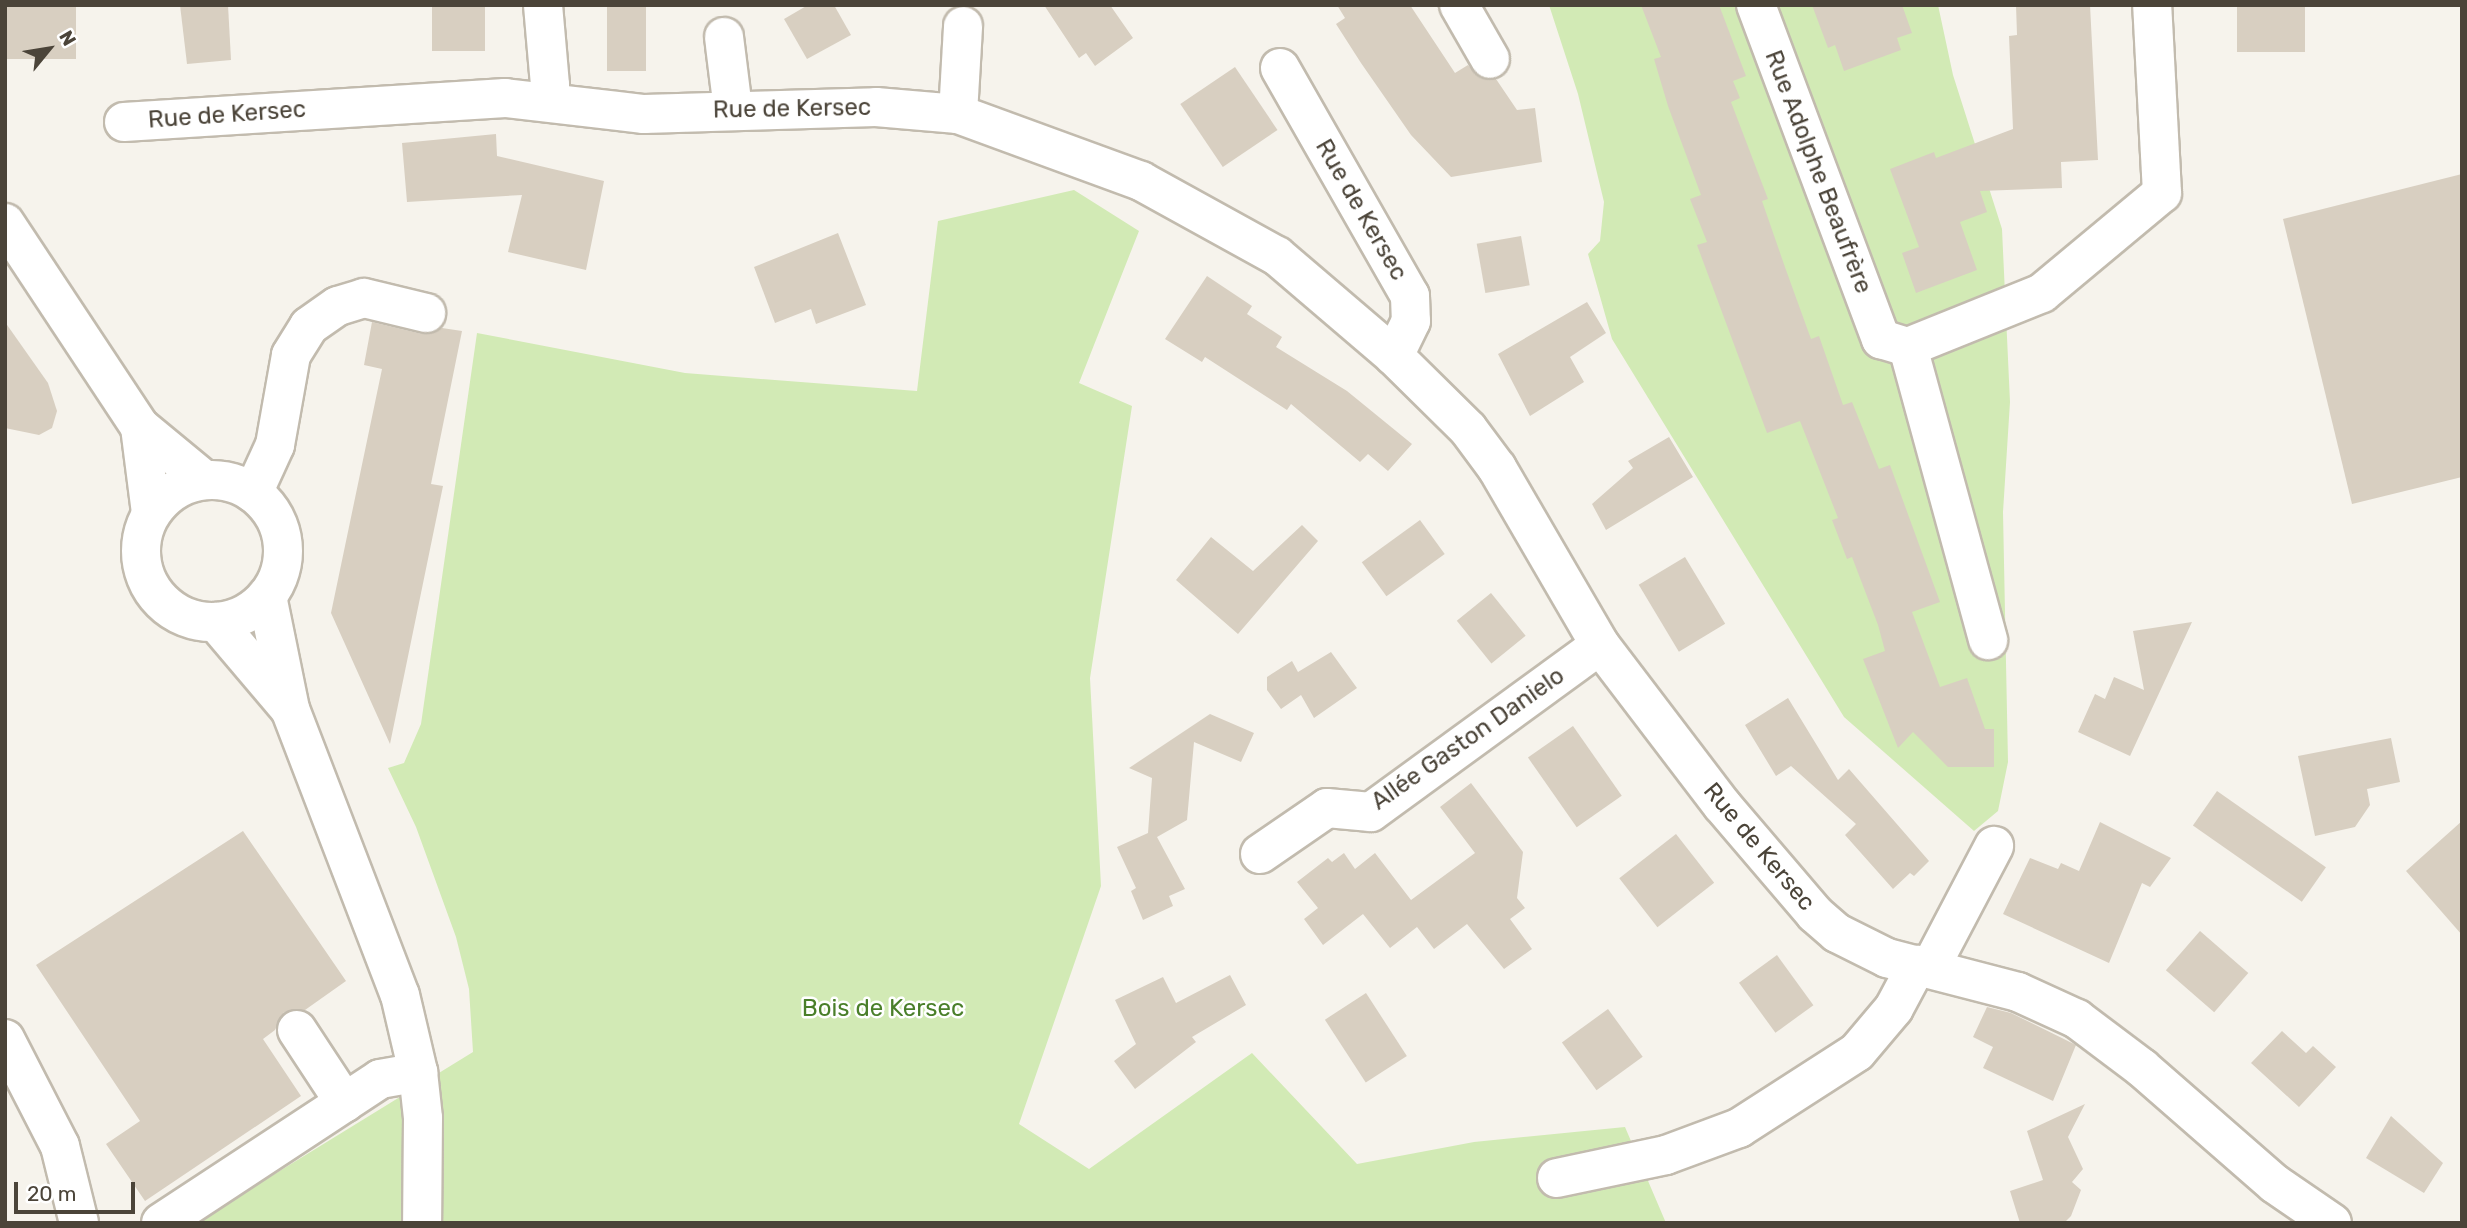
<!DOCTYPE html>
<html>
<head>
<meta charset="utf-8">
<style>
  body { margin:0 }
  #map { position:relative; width:2467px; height:1228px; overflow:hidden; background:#f6f3ec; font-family:Rubik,sans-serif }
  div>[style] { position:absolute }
  .green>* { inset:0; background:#d2eab5 }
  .building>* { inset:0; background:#d8cfc1; transform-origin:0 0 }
  .roads { filter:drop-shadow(2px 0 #c2bbae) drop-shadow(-2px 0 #c2bbae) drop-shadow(0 2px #c2bbae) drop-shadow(0 -2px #c2bbae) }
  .minor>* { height:38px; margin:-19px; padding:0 19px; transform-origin:19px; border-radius:19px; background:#fff }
  .minor>.ring { margin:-19px; padding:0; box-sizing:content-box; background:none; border:38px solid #fff; border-radius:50% }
  span { translate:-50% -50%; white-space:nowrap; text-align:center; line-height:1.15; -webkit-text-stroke:5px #fff; paint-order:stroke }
  .street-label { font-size:24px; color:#4b4439 }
  .park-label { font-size:24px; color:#4a7f2a }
  .frame { position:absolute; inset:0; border:7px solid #4b4439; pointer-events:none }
  .north { position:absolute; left:14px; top:14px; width:70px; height:70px; -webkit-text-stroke:5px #fff; paint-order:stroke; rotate:60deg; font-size:19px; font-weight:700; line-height:28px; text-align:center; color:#4b4439 }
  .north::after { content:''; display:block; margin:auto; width:24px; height:32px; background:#4b4439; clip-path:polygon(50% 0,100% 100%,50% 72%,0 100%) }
  .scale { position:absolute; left:14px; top:1182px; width:121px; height:32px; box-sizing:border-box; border:4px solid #4b4439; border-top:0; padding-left:9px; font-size:21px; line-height:24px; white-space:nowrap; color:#4b4439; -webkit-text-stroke:5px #fff; paint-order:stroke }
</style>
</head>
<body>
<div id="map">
  <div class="green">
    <i style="clip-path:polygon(1549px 5px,1938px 5px,1953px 75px,2002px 229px,2010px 402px,2003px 512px,2008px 762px,1998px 811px,1974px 831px,1844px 717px,1612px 339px,1588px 254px,1600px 241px,1604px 202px,1578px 94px)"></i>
    <i style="clip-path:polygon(1074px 190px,1139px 231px,1079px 383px,1132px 406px,1090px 678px,1101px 886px,1019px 1124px,1089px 1169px,1252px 1053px,1357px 1164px,1474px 1142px,1625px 1127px,1666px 1223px,195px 1223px,473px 1052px,469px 989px,456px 937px,416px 827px,388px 768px,404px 763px,421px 724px,477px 333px,685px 373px,917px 391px,938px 221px)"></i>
  </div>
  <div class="building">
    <i style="left:5px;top:5px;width:71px;height:54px"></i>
    <i style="clip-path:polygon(180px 5px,228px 5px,231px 60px,187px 64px)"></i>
    <i style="left:432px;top:5px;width:53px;height:46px"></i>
    <i style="left:607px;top:5px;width:39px;height:66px"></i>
    <i style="clip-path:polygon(808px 5px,834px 5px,851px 35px,807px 59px,784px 19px)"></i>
    <i style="clip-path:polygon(1044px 5px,1110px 5px,1133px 38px,1095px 66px,1086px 53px,1079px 58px)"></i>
    <i style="clip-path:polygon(1337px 5px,1410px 5px,1455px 73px,1468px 65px,1480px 78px,1496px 79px,1517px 110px,1535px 108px,1542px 162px,1451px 177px,1411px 135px,1361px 63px,1336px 24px,1345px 18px)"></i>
    <i style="clip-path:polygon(1641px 5px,1719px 5px,1746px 76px,1733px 81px,1740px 98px,1731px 102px,1768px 199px,1762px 201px,1786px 270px,1811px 339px,1819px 336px,1843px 405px,1852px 402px,1879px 469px,1890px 465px,1940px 602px,1912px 612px,1940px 687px,1967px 678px,1985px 729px,1994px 729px,1994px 767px,1948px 767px,1913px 732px,1898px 748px,1863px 659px,1885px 651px,1878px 625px,1852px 557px,1847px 559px,1832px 520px,1838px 518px,1800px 421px,1767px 433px,1697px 245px,1707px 242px,1690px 199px,1701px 195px,1668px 106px,1654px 59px,1661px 57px)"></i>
    <i style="clip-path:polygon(1812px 5px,1902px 5px,1912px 33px,1897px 38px,1901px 50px,1844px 71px,1835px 45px,1828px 48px)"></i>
    <i style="clip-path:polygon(2016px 5px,2090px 5px,2098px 160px,2061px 162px,2062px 188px,1980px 191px,1987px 212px,1960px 222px,1977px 270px,1916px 293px,1902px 253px,1919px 247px,1890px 169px,1934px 152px,1936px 158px,2013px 129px,2009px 36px,2017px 35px)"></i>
    <i style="left:2237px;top:5px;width:68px;height:47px"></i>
    <i style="left:1235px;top:67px;width:76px;height:66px;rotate:56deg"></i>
    <i style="clip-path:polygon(496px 134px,497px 156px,604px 181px,586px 270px,508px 252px,522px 195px,407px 202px,402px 143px)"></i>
    <i style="clip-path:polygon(2462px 174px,2462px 477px,2352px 504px,2283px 219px)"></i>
    <i style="clip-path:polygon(838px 233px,866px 305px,816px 324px,811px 309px,775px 323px,754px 267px)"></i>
    <i style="left:1521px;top:236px;width:50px;height:45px;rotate:80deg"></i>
    <i style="clip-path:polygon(1207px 276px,1252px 306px,1247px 314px,1282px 337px,1276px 347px,1347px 391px,1412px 444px,1388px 471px,1368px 454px,1360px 462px,1291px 404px,1287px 410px,1205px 357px,1202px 362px,1165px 339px)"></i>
    <i style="clip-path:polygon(1587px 302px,1606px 333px,1570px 357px,1584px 382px,1530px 416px,1498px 354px)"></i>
    <i style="clip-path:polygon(5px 322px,48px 383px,57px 411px,52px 428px,39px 435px,5px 428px)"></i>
    <i style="clip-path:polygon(372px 322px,422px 334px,442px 328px,462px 331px,431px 484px,443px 486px,390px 744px,331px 613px,382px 369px,364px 365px)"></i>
    <i style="clip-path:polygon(1669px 437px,1693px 477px,1606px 530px,1592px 504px,1633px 468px,1628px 461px)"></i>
    <i style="left:1420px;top:520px;width:42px;height:72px;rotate:54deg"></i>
    <i style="clip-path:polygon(1302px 525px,1318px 541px,1238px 634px,1176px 580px,1211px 537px,1253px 571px)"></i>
    <i style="left:1685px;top:557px;width:78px;height:54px;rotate:59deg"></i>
    <i style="left:1491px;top:593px;width:55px;height:44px;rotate:51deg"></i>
    <i style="clip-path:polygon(2192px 622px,2130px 756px,2078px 732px,2095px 694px,2105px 699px,2114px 677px,2144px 690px,2133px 631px)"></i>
    <i style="clip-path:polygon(1331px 652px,1357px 688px,1314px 718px,1301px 695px,1281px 709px,1267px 690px,1267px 677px,1292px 661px,1298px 672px)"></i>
    <i style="clip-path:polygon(1788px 698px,1838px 780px,1849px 769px,1929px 861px,1914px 876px,1910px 873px,1893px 889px,1845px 835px,1856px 824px,1791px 766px,1776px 776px,1745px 725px)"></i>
    <i style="clip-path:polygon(1210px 714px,1254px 733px,1241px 762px,1194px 742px,1187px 820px,1157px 837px,1185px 889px,1169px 896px,1173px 906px,1143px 920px,1131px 891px,1136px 888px,1117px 847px,1148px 833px,1152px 778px,1129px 768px)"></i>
    <i style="left:1573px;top:726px;width:85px;height:55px;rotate:55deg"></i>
    <i style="clip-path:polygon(2391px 738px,2400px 782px,2367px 789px,2370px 805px,2355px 827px,2315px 836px,2298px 756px)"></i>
    <i style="clip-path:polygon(1471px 783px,1523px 852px,1517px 898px,1525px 908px,1510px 919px,1532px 949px,1504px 969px,1467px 924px,1434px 949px,1417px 927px,1390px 948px,1363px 914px,1323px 945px,1304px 919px,1318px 908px,1297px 882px,1328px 858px,1332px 862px,1344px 853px,1355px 869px,1375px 853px,1411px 900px,1475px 853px,1440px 807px)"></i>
    <i style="left:2217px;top:791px;width:133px;height:42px;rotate:35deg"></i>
    <i style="clip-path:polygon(2462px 821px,2462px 935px,2406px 871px)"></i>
    <i style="clip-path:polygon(2100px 822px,2171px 858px,2150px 887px,2142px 883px,2109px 963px,2003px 914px,2030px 858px,2058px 869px,2061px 863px,2079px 871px)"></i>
    <i style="clip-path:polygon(243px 831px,346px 981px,305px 1010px,284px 1012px,275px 1030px,263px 1039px,301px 1096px,145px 1201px,106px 1144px,140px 1121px,36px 965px)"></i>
    <i style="left:1676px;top:834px;width:62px;height:72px;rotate:52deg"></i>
    <i style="left:2200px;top:931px;width:64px;height:52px;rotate:41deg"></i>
    <i style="left:1777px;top:955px;width:62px;height:47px;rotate:54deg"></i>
    <i style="clip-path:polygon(1230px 975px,1246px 1005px,1192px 1037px,1196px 1042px,1135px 1089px,1114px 1061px,1136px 1044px,1115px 1000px,1163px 977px,1176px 1003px)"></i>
    <i style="left:1366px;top:993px;width:75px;height:49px;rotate:57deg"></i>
    <i style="clip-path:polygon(1987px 1007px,2011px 1013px,2076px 1045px,2053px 1101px,1983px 1068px,1993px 1047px,1973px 1037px)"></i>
    <i style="left:1608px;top:1009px;width:59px;height:57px;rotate:54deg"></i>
    <i style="clip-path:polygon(2282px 1031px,2306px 1053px,2313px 1046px,2336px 1067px,2299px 1107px,2251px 1063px)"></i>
    <i style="clip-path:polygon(2085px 1104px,2068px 1137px,2083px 1169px,2072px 1182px,2081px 1190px,2071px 1216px,2064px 1223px,2020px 1223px,2010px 1191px,2043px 1180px,2027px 1131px)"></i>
    <i style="clip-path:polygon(2391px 1116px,2443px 1163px,2424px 1193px,2366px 1158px)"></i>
  </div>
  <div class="roads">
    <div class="minor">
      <i style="left:543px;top:5px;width:80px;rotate:85deg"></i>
      <i style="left:550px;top:85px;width:14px;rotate:102deg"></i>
      <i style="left:1459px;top:5px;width:62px;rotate:60.1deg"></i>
      <i style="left:1756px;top:5px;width:357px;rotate:69.5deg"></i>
      <i style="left:1881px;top:339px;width:28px;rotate:17deg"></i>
      <i style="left:1908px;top:347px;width:304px;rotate:74.7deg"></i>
      <i style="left:724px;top:37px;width:73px;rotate:82.9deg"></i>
      <i style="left:1280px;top:68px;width:262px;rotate:60.3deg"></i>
      <i style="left:1410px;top:296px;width:25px;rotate:88deg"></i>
      <i style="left:1411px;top:321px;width:39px;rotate:116deg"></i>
      <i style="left:958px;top:114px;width:88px;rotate:-86.7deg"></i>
      <i style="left:124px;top:122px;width:382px;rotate:-3.6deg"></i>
      <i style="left:505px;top:98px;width:140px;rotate:6.6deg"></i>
      <i style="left:644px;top:114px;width:232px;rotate:-1.7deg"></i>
      <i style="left:876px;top:107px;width:82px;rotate:4.9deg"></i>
      <i style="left:958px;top:114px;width:195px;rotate:20.1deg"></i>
      <i style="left:1141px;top:181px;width:155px;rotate:28.9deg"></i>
      <i style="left:1277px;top:256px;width:154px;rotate:40.5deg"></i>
      <i style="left:1394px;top:356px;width:104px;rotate:44.6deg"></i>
      <i style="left:1468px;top:429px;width:49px;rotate:53.4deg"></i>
      <i style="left:1497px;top:468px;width:205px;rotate:59.8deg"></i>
      <i style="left:1600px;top:645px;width:201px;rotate:52.7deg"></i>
      <i style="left:1722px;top:805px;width:143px;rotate:49.5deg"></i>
      <i style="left:1815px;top:914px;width:29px;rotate:41deg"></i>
      <i style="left:1837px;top:933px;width:56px;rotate:26.6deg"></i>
      <i style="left:1887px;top:958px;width:135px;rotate:14.5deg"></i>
      <i style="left:2018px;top:992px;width:65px;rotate:24.6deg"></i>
      <i style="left:2077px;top:1019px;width:81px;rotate:37deg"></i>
      <i style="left:2142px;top:1068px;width:176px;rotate:41.1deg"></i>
      <i style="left:2275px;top:1184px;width:69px;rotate:34.4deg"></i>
      <i style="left:5px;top:223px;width:245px;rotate:56.5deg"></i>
      <i style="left:140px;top:427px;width:82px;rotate:39.5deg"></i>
      <i style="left:1908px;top:347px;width:144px;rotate:-21.9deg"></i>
      <i style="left:2042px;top:293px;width:156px;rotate:-39.8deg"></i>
      <i style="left:2162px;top:193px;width:188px;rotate:-93deg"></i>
      <i style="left:140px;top:427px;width:87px;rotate:82.7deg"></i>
      <i class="ring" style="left:141px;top:480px;width:104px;height:104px"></i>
      <i style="left:253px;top:493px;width:53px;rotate:-65.4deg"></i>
      <i style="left:275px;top:445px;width:91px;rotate:-79.9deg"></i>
      <i style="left:291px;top:355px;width:34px;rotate:-58deg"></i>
      <i style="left:309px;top:326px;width:35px;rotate:-35deg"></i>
      <i style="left:338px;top:306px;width:27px;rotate:-17deg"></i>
      <i style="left:364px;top:298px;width:64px;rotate:13.6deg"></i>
      <i style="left:267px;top:596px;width:115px;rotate:78.5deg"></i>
      <i style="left:290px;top:709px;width:306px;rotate:69deg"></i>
      <i style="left:400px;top:995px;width:79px;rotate:76.8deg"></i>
      <i style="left:418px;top:1072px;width:46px;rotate:83.8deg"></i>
      <i style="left:423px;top:1118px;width:105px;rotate:90.5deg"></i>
      <i style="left:216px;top:622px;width:111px;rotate:49.7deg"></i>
      <i style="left:1260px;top:854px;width:81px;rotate:-34.5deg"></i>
      <i style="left:1327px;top:808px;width:44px;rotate:5.2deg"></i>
      <i style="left:1371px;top:812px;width:283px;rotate:-36.1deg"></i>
      <i style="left:1930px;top:968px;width:138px;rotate:-62.3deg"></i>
      <i style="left:297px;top:1030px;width:87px;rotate:56.7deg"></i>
      <i style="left:5px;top:1039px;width:120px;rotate:62.8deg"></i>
      <i style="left:60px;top:1146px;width:79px;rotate:76.1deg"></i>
      <i style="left:1557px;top:1178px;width:111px;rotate:-11.9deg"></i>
      <i style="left:1666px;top:1155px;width:78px;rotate:-20.3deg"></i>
      <i style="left:1739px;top:1128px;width:140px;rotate:-32.8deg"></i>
      <i style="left:1857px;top:1052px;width:57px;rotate:-49.9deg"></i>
      <i style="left:1894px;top:1008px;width:49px;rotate:-61.9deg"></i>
      <i style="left:161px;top:1223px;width:262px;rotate:-33.3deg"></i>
      <i style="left:380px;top:1079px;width:39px;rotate:-10deg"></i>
    </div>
  </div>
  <div class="street-label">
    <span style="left:792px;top:109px;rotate:-1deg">Rue de Kersec</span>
    <span style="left:227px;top:115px;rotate:-4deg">Rue de Kersec</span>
    <span style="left:1818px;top:172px;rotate:69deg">Rue Adolphe Beaufrère</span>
    <span style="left:1361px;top:210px;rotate:60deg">Rue de Kersec</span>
    <span style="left:1468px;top:739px;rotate:-35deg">Allée Gaston Danielo</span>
    <span style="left:1759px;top:847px;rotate:50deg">Rue de Kersec</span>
  </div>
  <div class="park-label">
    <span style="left:883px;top:1009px">Bois de Kersec</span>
  </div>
  <div class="frame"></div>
  <div class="north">N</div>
  <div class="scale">20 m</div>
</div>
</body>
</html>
